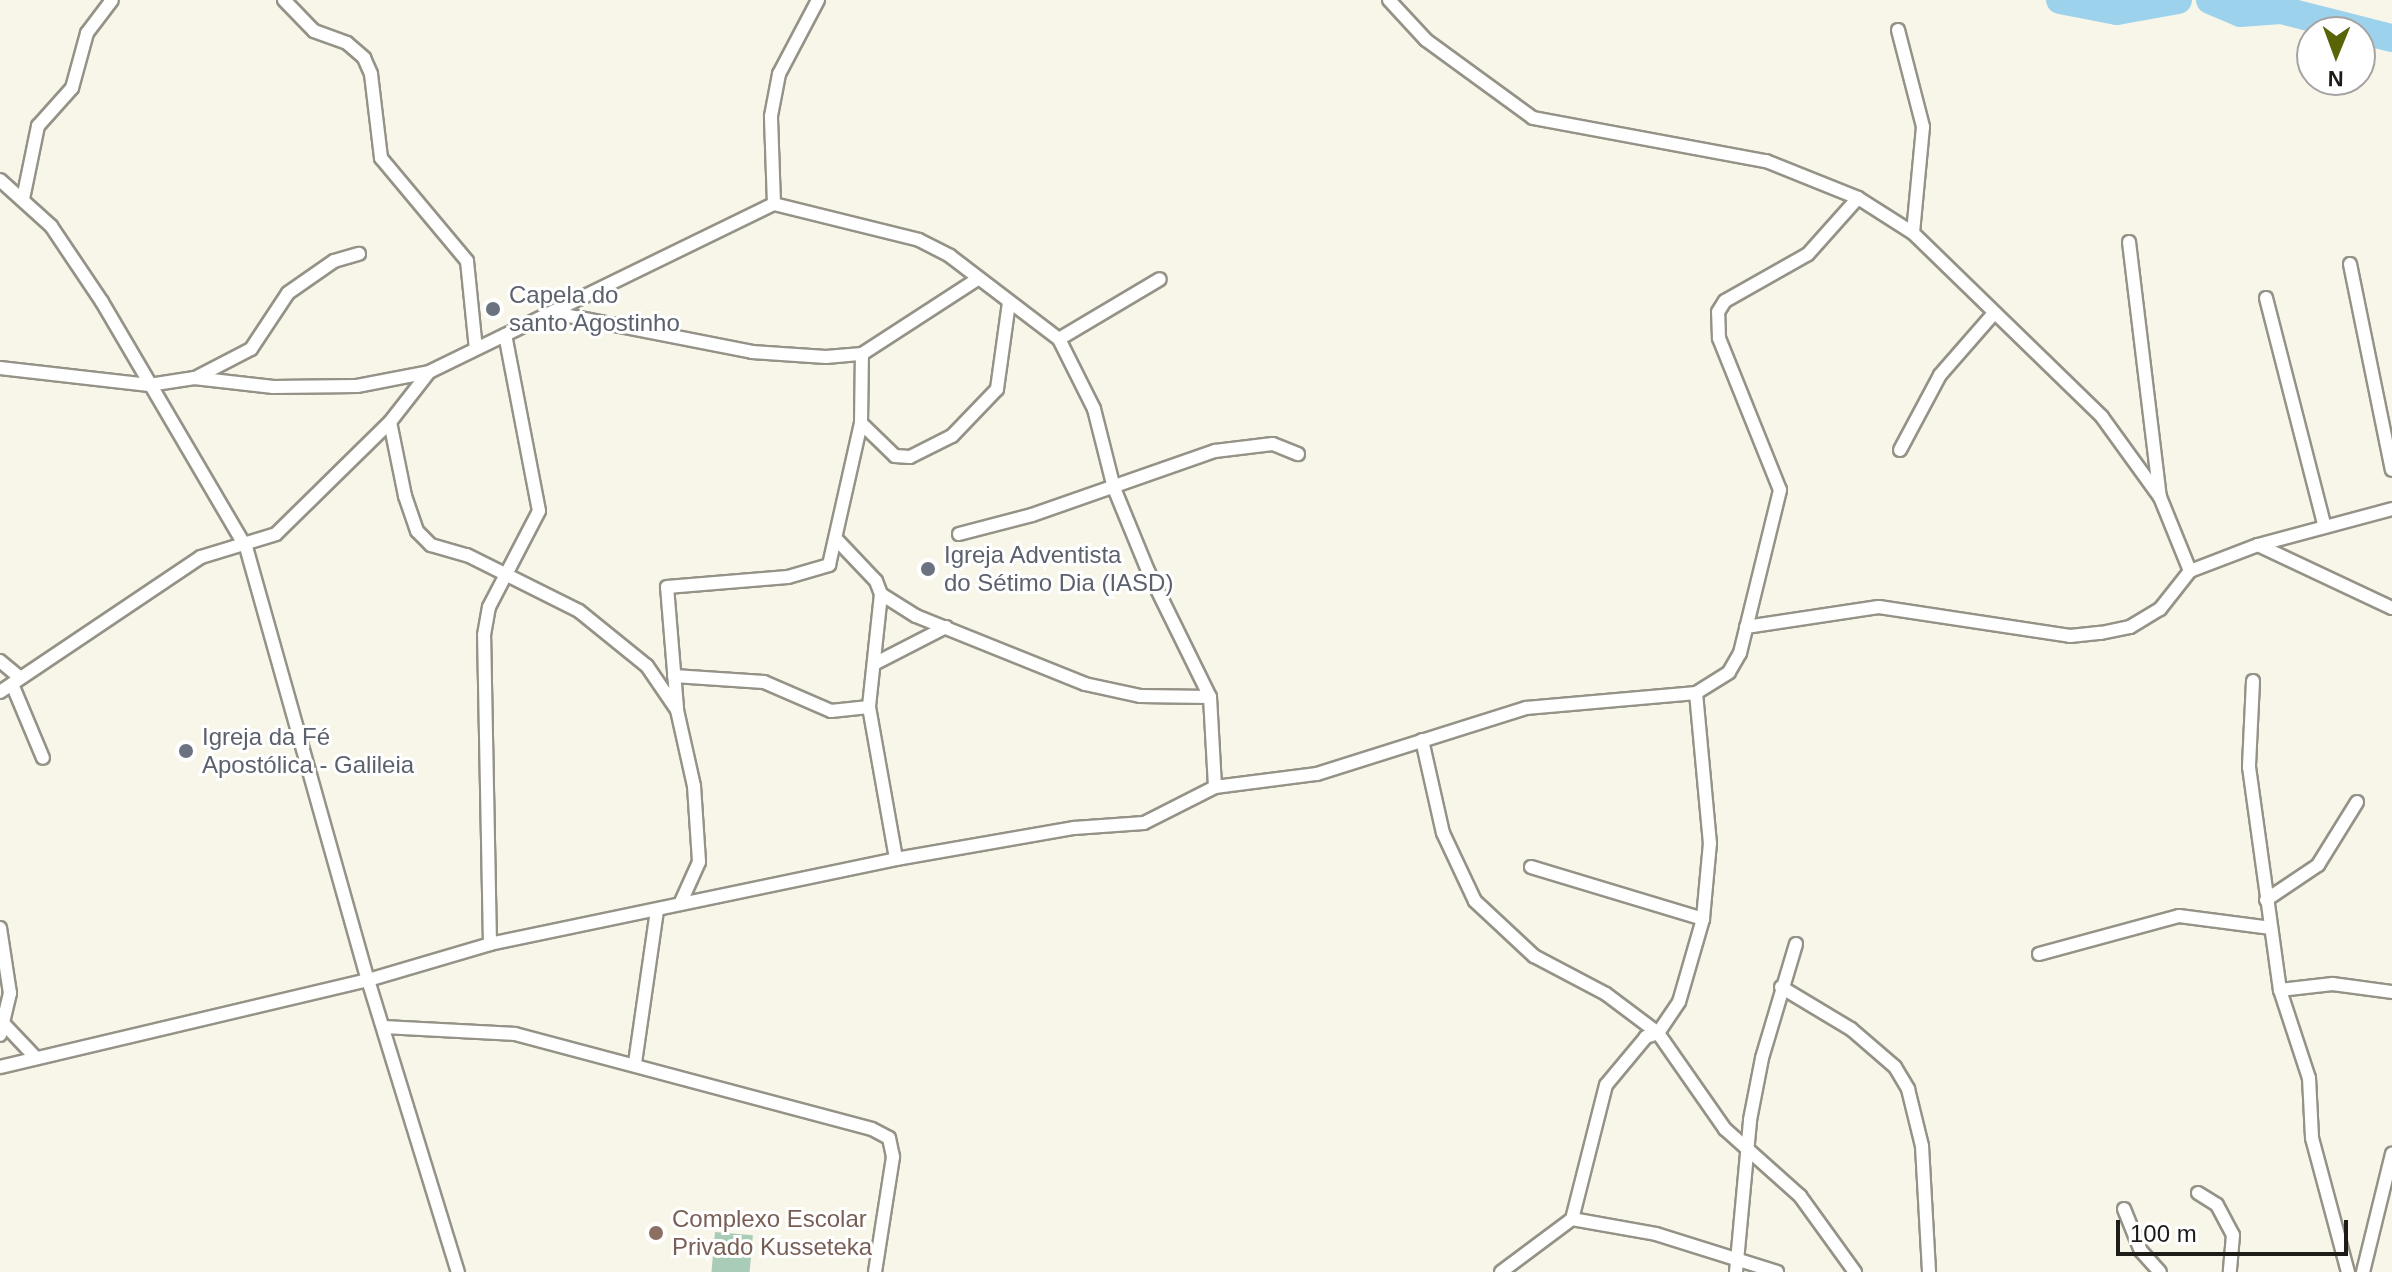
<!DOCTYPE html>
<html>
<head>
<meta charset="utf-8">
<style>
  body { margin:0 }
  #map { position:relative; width:2392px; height:1272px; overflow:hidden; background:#f8f5e9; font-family:Helvetica,sans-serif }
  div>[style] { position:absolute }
  .green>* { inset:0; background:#a8ccb7; transform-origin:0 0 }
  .river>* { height:28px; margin:-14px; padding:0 14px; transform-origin:14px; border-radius:14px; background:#9dd2ed }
  .roads { filter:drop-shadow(2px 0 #959287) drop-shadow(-2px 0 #959287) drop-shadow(0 2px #959287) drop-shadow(0 -2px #959287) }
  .minor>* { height:12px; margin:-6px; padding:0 6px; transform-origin:6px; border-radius:6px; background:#fff }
  .dots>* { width:22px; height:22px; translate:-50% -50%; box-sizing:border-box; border:4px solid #fff; border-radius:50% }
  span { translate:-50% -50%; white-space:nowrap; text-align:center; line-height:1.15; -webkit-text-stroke:6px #fff; paint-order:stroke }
  .worship-label { font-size:24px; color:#5b616d }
  .left { translate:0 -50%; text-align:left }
  .education-label { font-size:24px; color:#785e54 }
  .north { position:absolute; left:2296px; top:16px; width:80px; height:80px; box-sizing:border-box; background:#fff; border:2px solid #a5a4a3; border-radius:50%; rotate:181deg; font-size:22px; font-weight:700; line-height:32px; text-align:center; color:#1d1c18 }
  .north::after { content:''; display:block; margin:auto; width:28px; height:36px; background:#586405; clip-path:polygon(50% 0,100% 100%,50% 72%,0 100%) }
  .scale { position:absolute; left:2116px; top:1220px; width:232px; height:36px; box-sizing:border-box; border:4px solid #1d1c18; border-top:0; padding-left:10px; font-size:24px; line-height:28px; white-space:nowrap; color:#1d1c18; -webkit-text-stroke:6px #fff; paint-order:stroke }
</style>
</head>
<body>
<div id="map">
  <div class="green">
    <i style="left:715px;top:1232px;width:38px;height:40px;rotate:5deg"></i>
  </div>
  <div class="river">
    <i style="left:2060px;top:0;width:58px;rotate:10.9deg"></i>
    <i style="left:2117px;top:11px;width:62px;rotate:-10.2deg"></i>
    <i style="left:2210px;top:0;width:33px;rotate:23deg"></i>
    <i style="left:2240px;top:13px;width:41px;rotate:-4.2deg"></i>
    <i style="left:2281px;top:10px;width:114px;rotate:14.2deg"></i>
  </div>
  <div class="roads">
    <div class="minor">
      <i style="left:284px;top:0;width:43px;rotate:45.9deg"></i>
      <i style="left:314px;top:31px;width:35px;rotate:20deg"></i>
      <i style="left:347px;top:43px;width:23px;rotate:41deg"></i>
      <i style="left:364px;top:58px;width:17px;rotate:66deg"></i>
      <i style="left:371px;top:74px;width:85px;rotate:83.2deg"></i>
      <i style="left:381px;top:158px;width:134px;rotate:50.1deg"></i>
      <i style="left:467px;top:261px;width:88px;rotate:84.2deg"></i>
      <i style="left:1389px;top:0;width:54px;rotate:47.2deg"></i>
      <i style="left:1426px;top:40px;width:132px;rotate:36.1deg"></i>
      <i style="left:1533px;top:118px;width:237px;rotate:10.5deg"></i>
      <i style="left:1766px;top:161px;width:99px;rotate:21.9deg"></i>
      <i style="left:1858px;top:198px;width:65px;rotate:32.5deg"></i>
      <i style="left:1913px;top:233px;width:264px;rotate:44.2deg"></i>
      <i style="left:2102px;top:417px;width:99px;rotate:54.1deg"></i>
      <i style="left:1898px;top:30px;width:100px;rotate:75.5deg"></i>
      <i style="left:1923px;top:127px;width:106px;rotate:95.4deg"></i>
      <i style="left:0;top:180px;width:69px;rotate:42deg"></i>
      <i style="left:51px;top:226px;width:92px;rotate:56.1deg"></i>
      <i style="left:102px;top:302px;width:284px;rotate:59.6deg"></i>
      <i style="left:246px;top:547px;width:450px;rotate:74.3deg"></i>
      <i style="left:368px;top:980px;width:306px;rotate:72.9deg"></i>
      <i style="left:23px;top:199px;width:75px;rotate:-78.4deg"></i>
      <i style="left:38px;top:126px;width:51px;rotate:-48.2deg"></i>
      <i style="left:72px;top:88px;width:57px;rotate:-74.7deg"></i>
      <i style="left:87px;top:33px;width:41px;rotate:-52.9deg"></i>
      <i style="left:774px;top:204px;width:88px;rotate:-92deg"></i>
      <i style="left:771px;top:116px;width:43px;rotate:-79.2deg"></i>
      <i style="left:779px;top:74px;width:84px;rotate:-62.2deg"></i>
      <i style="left:2129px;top:242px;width:257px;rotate:83.1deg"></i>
      <i style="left:2160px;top:497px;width:80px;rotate:67.9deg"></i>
      <i style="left:2190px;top:571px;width:73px;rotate:-20.9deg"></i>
      <i style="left:2258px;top:545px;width:139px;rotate:-15deg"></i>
      <i style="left:2350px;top:264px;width:210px;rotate:78.5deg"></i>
      <i style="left:2266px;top:298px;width:236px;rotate:75.6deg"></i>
      <i style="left:554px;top:313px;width:202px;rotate:11.1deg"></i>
      <i style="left:752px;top:352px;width:74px;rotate:3.9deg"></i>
      <i style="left:826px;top:357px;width:36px;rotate:-5deg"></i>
      <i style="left:862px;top:354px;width:136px;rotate:-33deg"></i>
      <i style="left:1059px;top:339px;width:117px;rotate:-30.7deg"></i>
      <i style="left:0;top:368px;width:150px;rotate:6.5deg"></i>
      <i style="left:149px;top:385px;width:46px;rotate:-8.8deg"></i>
      <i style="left:194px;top:378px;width:80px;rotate:6.5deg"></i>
      <i style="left:273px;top:387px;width:84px;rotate:-0.7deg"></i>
      <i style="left:357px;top:386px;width:73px;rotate:-11deg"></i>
      <i style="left:195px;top:378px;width:63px;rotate:-27.4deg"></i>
      <i style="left:251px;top:349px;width:67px;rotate:-56.5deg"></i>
      <i style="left:288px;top:293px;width:56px;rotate:-34.8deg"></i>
      <i style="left:334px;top:261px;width:26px;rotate:-16deg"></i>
      <i style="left:390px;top:422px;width:76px;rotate:78.5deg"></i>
      <i style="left:405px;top:496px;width:37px;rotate:71deg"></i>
      <i style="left:417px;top:531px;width:20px;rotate:45deg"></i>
      <i style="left:431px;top:545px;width:37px;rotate:16deg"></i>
      <i style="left:467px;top:555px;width:125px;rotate:26.6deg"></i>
      <i style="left:579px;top:611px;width:87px;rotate:39deg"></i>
      <i style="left:647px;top:666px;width:53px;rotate:55.7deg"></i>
      <i style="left:677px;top:710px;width:78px;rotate:77.4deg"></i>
      <i style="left:694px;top:786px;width:76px;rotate:86.2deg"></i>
      <i style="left:699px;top:862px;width:46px;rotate:114.3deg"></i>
      <i style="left:861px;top:423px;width:47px;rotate:44.1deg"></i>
      <i style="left:895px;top:456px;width:15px;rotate:4deg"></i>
      <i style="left:910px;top:457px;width:47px;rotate:-26.6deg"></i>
      <i style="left:952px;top:436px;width:65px;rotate:-46.2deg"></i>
      <i style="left:997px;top:389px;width:87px;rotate:-82.1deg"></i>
      <i style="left:1900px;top:450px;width:85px;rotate:-61.9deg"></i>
      <i style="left:1940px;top:375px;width:82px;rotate:-48.9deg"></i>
      <i style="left:959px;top:534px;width:75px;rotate:-14.6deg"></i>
      <i style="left:1032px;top:515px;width:194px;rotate:-19.3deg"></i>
      <i style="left:1215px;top:451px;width:58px;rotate:-6.9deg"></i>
      <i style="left:1273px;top:444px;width:27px;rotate:22deg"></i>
      <i style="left:838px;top:541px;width:55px;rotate:46.5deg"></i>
      <i style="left:876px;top:581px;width:14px;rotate:69deg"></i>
      <i style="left:881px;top:594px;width:114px;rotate:96.1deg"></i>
      <i style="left:869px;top:707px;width:154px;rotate:79.9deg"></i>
      <i style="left:2258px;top:545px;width:148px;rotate:25.2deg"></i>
      <i style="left:881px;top:594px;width:41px;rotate:32.2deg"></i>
      <i style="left:916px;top:616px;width:182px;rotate:21.9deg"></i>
      <i style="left:1085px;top:684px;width:56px;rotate:12.3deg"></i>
      <i style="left:1140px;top:696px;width:70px;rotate:0.8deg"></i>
      <i style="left:1746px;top:627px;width:134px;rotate:-8.6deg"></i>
      <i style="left:1879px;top:607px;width:193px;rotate:8.6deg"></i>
      <i style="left:2070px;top:636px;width:31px;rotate:-6deg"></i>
      <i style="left:2101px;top:633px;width:30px;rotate:-12deg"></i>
      <i style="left:2130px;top:627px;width:35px;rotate:-31deg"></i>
      <i style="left:2160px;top:609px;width:48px;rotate:-51.7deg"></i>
      <i style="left:0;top:661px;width:26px;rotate:40deg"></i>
      <i style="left:874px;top:664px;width:81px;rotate:-27.2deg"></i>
      <i style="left:674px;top:676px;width:90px;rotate:3.8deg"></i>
      <i style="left:764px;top:682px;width:73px;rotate:23.4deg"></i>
      <i style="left:831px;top:711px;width:38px;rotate:-6deg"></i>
      <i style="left:2253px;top:681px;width:86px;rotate:92.7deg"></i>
      <i style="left:2249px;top:767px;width:225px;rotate:82.1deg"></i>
      <i style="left:2280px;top:990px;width:93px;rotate:71.8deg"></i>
      <i style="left:2309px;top:1078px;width:60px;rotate:87.1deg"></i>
      <i style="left:2312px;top:1138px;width:139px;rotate:75deg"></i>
      <i style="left:12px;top:684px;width:80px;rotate:67.3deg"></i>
      <i style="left:0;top:692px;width:242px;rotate:-33.9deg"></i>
      <i style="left:201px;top:557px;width:78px;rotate:-17deg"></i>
      <i style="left:276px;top:534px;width:160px;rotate:-44.5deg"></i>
      <i style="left:390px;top:422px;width:63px;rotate:-52deg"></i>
      <i style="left:429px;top:372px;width:384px;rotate:-26deg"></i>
      <i style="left:774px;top:204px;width:149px;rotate:13.9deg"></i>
      <i style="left:919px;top:240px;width:35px;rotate:27deg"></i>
      <i style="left:950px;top:256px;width:137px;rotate:37.3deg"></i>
      <i style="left:1059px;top:339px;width:78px;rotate:63.4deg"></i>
      <i style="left:1094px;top:409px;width:81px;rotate:75.8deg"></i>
      <i style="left:1114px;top:488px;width:90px;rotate:67.7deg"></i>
      <i style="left:1148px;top:571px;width:140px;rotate:63.8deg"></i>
      <i style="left:1210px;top:697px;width:90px;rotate:86.8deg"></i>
      <i style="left:1696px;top:693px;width:151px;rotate:84.7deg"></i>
      <i style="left:1710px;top:843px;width:76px;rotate:95.3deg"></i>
      <i style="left:1703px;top:919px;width:86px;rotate:106.1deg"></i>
      <i style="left:1679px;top:1002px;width:37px;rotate:124deg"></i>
      <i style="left:1658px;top:1033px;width:13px;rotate:162deg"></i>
      <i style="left:1646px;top:1037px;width:62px;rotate:129.8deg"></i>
      <i style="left:1606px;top:1085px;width:138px;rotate:104.2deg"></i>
      <i style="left:1572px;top:1219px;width:85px;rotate:10.1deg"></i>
      <i style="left:1656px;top:1234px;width:127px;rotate:17.4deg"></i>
      <i style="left:677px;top:708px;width:121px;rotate:-94.7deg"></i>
      <i style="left:667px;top:587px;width:121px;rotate:-4.7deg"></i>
      <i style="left:788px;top:577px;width:43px;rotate:-16.3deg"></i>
      <i style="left:829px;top:565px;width:146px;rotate:-77.3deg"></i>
      <i style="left:861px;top:423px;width:69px;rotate:-89.2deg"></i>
      <i style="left:1422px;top:740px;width:95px;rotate:77.3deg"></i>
      <i style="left:1443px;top:833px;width:75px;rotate:64.8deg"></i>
      <i style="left:1475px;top:901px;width:81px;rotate:43deg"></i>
      <i style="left:1534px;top:956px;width:81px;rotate:27.8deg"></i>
      <i style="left:1606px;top:994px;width:65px;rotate:36.9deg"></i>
      <i style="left:1658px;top:1033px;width:117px;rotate:55.1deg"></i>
      <i style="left:1725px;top:1129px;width:101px;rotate:41.8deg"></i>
      <i style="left:1800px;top:1196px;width:94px;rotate:54.1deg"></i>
      <i style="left:1531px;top:867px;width:180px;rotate:16.8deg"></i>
      <i style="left:2266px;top:900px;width:63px;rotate:-33.9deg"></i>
      <i style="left:2318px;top:865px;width:74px;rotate:-58.2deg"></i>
      <i style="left:0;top:928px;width:66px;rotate:81.3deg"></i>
      <i style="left:10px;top:993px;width:43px;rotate:103.4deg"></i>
      <i style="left:490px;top:944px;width:309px;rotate:-91.1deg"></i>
      <i style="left:484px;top:635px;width:28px;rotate:-80deg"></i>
      <i style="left:489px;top:607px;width:108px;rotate:-62.5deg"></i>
      <i style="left:539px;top:511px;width:179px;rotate:-100.9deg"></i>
      <i style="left:2039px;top:954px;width:145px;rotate:-15.2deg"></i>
      <i style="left:2179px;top:916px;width:93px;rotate:7.4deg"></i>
      <i style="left:1781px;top:987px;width:82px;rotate:31deg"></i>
      <i style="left:1851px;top:1029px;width:58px;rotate:40.8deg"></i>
      <i style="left:1895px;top:1067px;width:26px;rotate:59deg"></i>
      <i style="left:1908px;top:1089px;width:59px;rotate:76.2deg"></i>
      <i style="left:1922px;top:1146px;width:126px;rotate:86.8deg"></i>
      <i style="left:2280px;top:990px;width:53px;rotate:-6.5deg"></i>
      <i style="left:2333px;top:984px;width:60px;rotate:7.7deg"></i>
      <i style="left:4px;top:1024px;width:47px;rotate:46.7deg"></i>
      <i style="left:385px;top:1027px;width:130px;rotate:3.1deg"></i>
      <i style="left:515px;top:1034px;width:369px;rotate:14.9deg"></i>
      <i style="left:872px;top:1129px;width:19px;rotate:28deg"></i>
      <i style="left:889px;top:1138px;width:19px;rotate:78deg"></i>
      <i style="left:893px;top:1157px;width:116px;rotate:98.9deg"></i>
      <i style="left:635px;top:1063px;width:154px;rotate:-81.8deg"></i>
      <i style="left:0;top:1067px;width:378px;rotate:-13.3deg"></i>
      <i style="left:368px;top:980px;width:127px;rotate:-16.4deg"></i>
      <i style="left:490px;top:944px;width:415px;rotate:-11.8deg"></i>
      <i style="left:896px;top:859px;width:181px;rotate:-9.9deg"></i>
      <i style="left:1074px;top:828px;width:70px;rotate:-4.1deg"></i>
      <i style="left:1144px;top:823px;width:80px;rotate:-26.9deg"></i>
      <i style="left:1215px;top:787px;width:103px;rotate:-7.3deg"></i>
      <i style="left:1317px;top:774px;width:219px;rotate:-17.5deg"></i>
      <i style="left:1526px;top:708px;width:171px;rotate:-5deg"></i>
      <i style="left:1696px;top:693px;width:39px;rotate:-32deg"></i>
      <i style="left:1729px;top:672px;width:22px;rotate:-60deg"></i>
      <i style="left:1740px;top:653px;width:168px;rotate:-76.2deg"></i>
      <i style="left:1780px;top:490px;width:164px;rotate:-111.9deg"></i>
      <i style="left:1719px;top:338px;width:26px;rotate:-92deg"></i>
      <i style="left:1718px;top:312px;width:13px;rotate:-58deg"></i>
      <i style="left:1725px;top:301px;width:95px;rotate:-29.5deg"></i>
      <i style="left:1808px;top:254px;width:75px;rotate:-48.2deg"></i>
      <i style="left:2198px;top:1193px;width:22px;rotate:32deg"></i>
      <i style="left:2217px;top:1205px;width:34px;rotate:62deg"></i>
      <i style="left:2233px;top:1235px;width:37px;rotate:95deg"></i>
      <i style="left:2124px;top:1209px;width:45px;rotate:68deg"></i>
      <i style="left:2141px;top:1251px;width:28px;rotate:48deg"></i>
      <i style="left:1501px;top:1272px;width:89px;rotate:-36.7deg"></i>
      <i style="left:1736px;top:1272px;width:153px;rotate:-84.7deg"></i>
      <i style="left:1750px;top:1120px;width:63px;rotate:-79deg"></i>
      <i style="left:1762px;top:1058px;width:119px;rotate:-73.4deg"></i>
      <i style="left:2363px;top:1272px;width:122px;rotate:-76.2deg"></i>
    </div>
  </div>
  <div class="dots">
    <i style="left:493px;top:309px;background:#6b7280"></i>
    <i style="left:928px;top:569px;background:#6b7280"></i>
    <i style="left:186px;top:751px;background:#6b7280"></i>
    <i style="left:656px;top:1233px;background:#8d6e63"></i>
  </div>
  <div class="worship-label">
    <span class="left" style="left:509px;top:309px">Capela do<br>santo Agostinho</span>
    <span class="left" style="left:944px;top:569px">Igreja Adventista<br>do Sétimo Dia (IASD)</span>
    <span class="left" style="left:202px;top:751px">Igreja da Fé<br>Apostólica - Galileia</span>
  </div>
  <div class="education-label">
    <span class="left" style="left:672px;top:1233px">Complexo Escolar<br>Privado Kusseteka</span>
  </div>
  <div class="north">N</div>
  <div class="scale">100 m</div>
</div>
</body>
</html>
